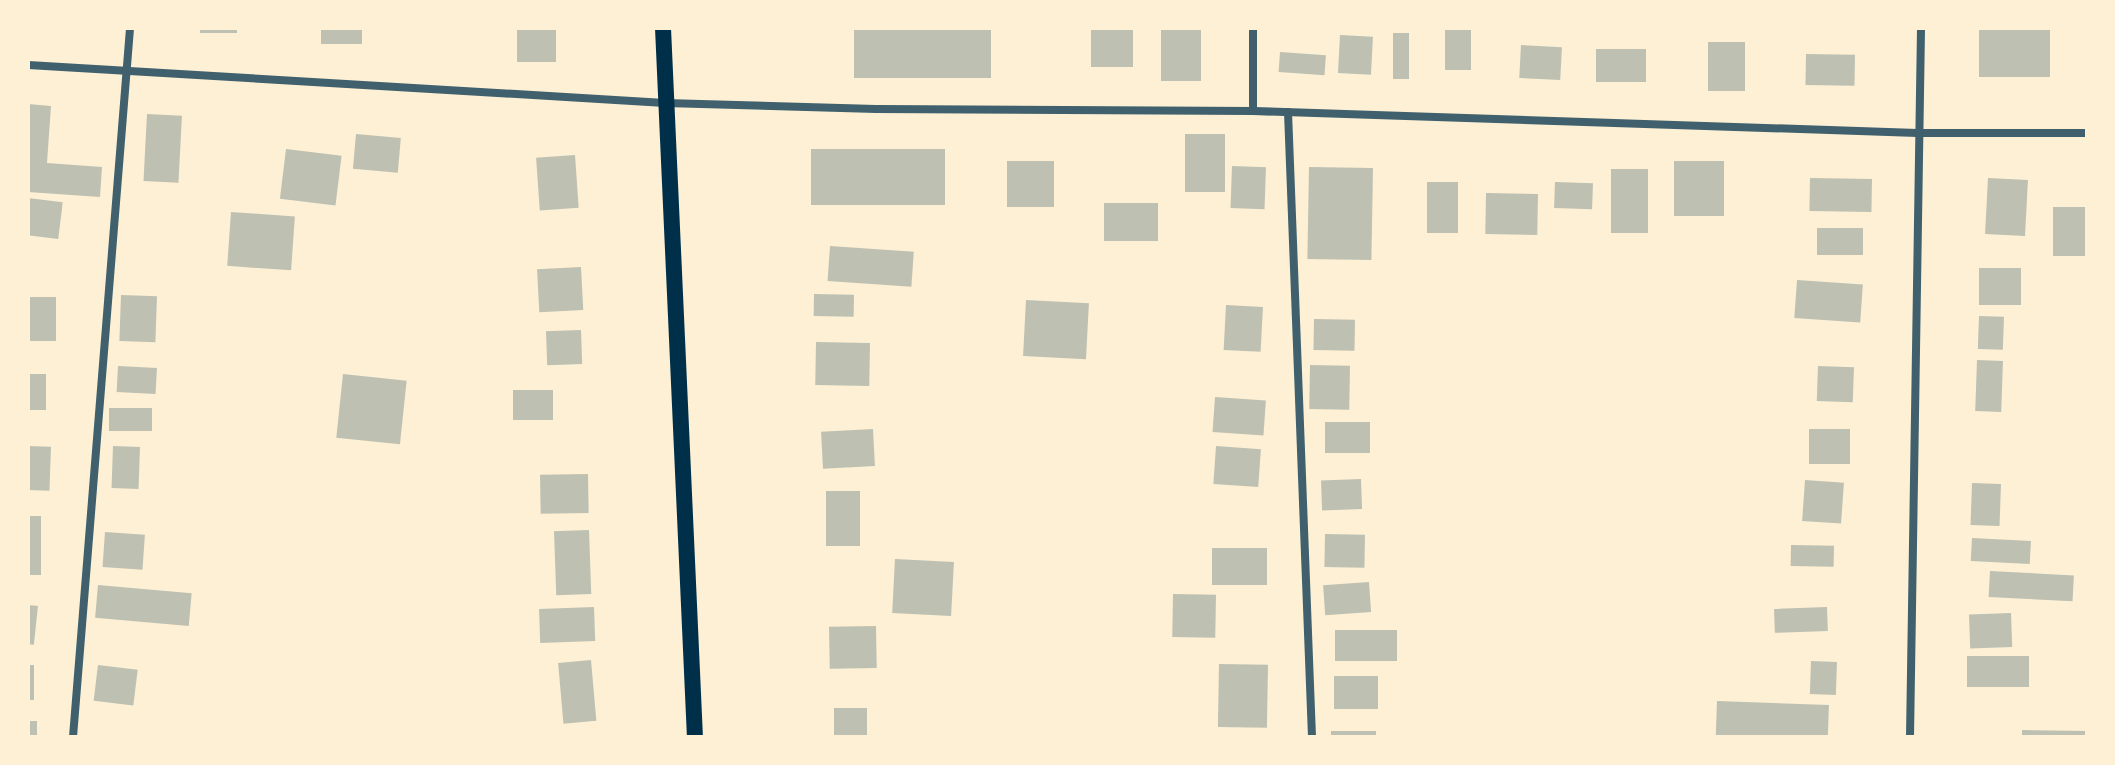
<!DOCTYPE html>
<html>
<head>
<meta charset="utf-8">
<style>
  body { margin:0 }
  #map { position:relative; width:2115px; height:765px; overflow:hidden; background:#fdf0d5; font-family:Inter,sans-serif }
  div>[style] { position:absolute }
  .building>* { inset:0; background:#bec0b2; transform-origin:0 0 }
  .minor>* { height:8px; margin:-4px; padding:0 4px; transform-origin:4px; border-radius:4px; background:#3f606c }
  .secondary>* { height:16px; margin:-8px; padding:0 8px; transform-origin:8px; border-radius:8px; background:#003049 }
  span { translate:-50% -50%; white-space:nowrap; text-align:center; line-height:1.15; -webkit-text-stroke:7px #fdf0d5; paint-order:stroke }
  .frame { position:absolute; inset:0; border:30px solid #fdf0d5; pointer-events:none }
</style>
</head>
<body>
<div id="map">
  <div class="building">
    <i style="left:200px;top:28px;width:37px;height:5px"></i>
    <i style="left:321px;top:28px;width:41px;height:16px"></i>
    <i style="left:517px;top:28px;width:39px;height:34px"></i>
    <i style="left:854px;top:28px;width:137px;height:50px"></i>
    <i style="left:1091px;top:28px;width:42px;height:39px"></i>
    <i style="left:1161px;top:28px;width:40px;height:53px"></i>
    <i style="left:1445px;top:28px;width:26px;height:42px"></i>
    <i style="left:1979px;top:28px;width:71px;height:49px"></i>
    <i style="left:1393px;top:33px;width:16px;height:46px"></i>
    <i style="left:1340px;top:35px;width:33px;height:38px;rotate:3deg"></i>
    <i style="left:1708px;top:42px;width:37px;height:49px"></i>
    <i style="left:1521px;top:45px;width:41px;height:33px;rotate:3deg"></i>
    <i style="left:1596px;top:49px;width:50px;height:33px"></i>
    <i style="left:1280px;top:52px;width:46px;height:20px;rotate:4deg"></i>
    <i style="left:1806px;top:54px;width:49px;height:31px;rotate:1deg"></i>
    <i style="clip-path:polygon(28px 104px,51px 106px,47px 163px,102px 167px,100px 197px,28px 192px)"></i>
    <i style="left:147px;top:114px;width:35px;height:67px;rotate:3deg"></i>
    <i style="left:356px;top:134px;width:45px;height:35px;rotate:5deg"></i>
    <i style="left:1185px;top:134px;width:40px;height:58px"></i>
    <i style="left:286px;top:149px;width:56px;height:50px;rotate:7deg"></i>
    <i style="left:945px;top:149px;width:56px;height:134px;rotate:90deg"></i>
    <i style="left:575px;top:155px;width:53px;height:39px;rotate:86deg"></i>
    <i style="left:1007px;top:161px;width:47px;height:46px"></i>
    <i style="left:1724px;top:161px;width:55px;height:50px;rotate:90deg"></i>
    <i style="left:1232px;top:166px;width:34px;height:42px;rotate:2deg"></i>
    <i style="left:1309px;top:167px;width:64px;height:92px;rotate:1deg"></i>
    <i style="left:1611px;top:169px;width:37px;height:64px"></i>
    <i style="left:1810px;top:178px;width:62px;height:33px;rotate:1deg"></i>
    <i style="left:1988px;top:178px;width:40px;height:56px;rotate:3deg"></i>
    <i style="left:1427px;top:182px;width:31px;height:51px"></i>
    <i style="left:1555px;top:182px;width:38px;height:26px;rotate:2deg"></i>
    <i style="left:1486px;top:193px;width:52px;height:41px;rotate:1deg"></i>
    <i style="left:28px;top:198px;width:35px;height:37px;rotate:7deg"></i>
    <i style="left:1104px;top:203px;width:54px;height:38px"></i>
    <i style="left:2053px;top:207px;width:34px;height:49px"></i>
    <i style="left:231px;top:212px;width:64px;height:54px;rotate:4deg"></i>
    <i style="left:1863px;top:228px;width:27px;height:46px;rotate:90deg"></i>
    <i style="left:830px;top:246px;width:84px;height:35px;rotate:4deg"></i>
    <i style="left:581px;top:267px;width:43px;height:44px;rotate:87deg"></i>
    <i style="left:1979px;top:268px;width:42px;height:37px"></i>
    <i style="left:1797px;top:280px;width:66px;height:38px;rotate:4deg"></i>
    <i style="left:814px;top:294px;width:40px;height:22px;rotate:1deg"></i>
    <i style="left:121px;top:295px;width:36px;height:46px;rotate:2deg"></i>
    <i style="left:28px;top:297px;width:28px;height:44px"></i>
    <i style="left:1026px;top:300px;width:63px;height:56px;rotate:3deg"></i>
    <i style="left:1226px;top:305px;width:37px;height:45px;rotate:3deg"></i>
    <i style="left:1979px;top:316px;width:25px;height:33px;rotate:2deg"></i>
    <i style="left:1314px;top:319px;width:41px;height:31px;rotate:1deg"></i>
    <i style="left:581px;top:330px;width:34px;height:35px;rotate:88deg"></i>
    <i style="left:816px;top:342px;width:54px;height:43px;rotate:1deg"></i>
    <i style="left:1977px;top:360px;width:26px;height:51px;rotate:2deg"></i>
    <i style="left:1310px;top:365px;width:40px;height:44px;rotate:1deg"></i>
    <i style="left:118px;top:366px;width:39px;height:26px;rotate:3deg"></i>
    <i style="left:1818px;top:366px;width:36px;height:35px;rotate:2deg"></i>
    <i style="left:28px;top:374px;width:18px;height:36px"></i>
    <i style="left:343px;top:374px;width:64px;height:64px;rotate:6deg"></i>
    <i style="left:553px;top:390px;width:30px;height:40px;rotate:90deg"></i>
    <i style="left:1215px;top:397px;width:51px;height:35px;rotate:4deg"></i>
    <i style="left:152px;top:408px;width:23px;height:43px;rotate:90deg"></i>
    <i style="left:1370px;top:422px;width:31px;height:45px;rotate:90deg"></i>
    <i style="left:873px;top:429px;width:37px;height:52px;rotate:87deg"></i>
    <i style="left:1809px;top:429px;width:41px;height:35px"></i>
    <i style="left:28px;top:446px;width:23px;height:44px;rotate:2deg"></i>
    <i style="left:113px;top:446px;width:27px;height:42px;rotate:2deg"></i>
    <i style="left:1216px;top:446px;width:45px;height:38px;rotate:4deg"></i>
    <i style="left:588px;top:474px;width:39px;height:48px;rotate:89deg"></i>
    <i style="left:1361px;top:479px;width:30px;height:40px;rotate:88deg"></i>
    <i style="left:1805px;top:480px;width:39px;height:41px;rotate:4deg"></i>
    <i style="left:1972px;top:483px;width:29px;height:42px;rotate:2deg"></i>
    <i style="left:826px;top:491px;width:34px;height:55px"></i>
    <i style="left:28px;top:516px;width:13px;height:59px"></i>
    <i style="left:589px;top:530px;width:64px;height:35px;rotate:88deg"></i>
    <i style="left:105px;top:532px;width:40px;height:35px;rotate:4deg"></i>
    <i style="left:1325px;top:534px;width:40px;height:33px;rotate:1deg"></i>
    <i style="left:1972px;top:538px;width:59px;height:23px;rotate:3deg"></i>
    <i style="left:1791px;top:545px;width:43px;height:21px;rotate:1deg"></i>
    <i style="left:1212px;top:548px;width:55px;height:37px"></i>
    <i style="left:895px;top:559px;width:59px;height:54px;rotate:3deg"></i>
    <i style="left:1990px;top:571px;width:84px;height:26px;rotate:3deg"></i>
    <i style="left:1369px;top:582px;width:30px;height:46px;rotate:86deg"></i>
    <i style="left:98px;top:585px;width:94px;height:33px;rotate:5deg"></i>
    <i style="left:1173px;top:594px;width:43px;height:43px;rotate:1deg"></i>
    <i style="left:28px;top:605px;width:10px;height:39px;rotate:6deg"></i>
    <i style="left:594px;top:607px;width:34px;height:55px;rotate:88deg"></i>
    <i style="left:1827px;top:607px;width:24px;height:53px;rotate:88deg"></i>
    <i style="left:2011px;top:613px;width:34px;height:42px;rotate:88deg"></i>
    <i style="left:876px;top:626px;width:42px;height:47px;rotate:89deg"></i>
    <i style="left:1397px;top:630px;width:31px;height:62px;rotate:90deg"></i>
    <i style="left:1967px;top:656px;width:62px;height:31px"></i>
    <i style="left:591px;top:660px;width:61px;height:33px;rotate:85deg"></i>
    <i style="left:1811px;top:661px;width:26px;height:33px;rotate:2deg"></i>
    <i style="left:1219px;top:664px;width:49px;height:63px;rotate:1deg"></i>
    <i style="left:28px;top:665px;width:6px;height:35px"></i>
    <i style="left:98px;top:665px;width:40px;height:36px;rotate:7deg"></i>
    <i style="left:1334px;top:676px;width:44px;height:33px"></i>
    <i style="left:1717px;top:701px;width:112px;height:36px;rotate:2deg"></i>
    <i style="left:834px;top:708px;width:33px;height:29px"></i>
    <i style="left:28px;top:721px;width:9px;height:16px"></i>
    <i style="clip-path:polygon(2022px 730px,2087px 731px,2087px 737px,2022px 737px)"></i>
    <i style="left:1331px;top:731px;width:45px;height:6px"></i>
  </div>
  <div class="minor">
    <i style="left:28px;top:65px;width:638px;rotate:3.41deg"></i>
    <i style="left:665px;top:103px;width:211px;rotate:1.6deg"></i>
    <i style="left:876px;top:109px;width:377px;rotate:0.3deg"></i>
    <i style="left:1253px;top:111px;width:665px;rotate:1.89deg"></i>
    <i style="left:1918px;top:133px;width:169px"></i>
    <i style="left:1253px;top:111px;width:83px;rotate:-90deg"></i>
    <i style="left:1288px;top:112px;width:625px;rotate:87.8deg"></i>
    <i style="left:73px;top:737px;width:711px;rotate:-85.4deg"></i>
    <i style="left:1910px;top:737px;width:709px;rotate:-89.11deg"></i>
  </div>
  <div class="secondary">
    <i style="left:663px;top:28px;width:710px;rotate:87.42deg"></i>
  </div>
  <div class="frame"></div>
</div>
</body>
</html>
